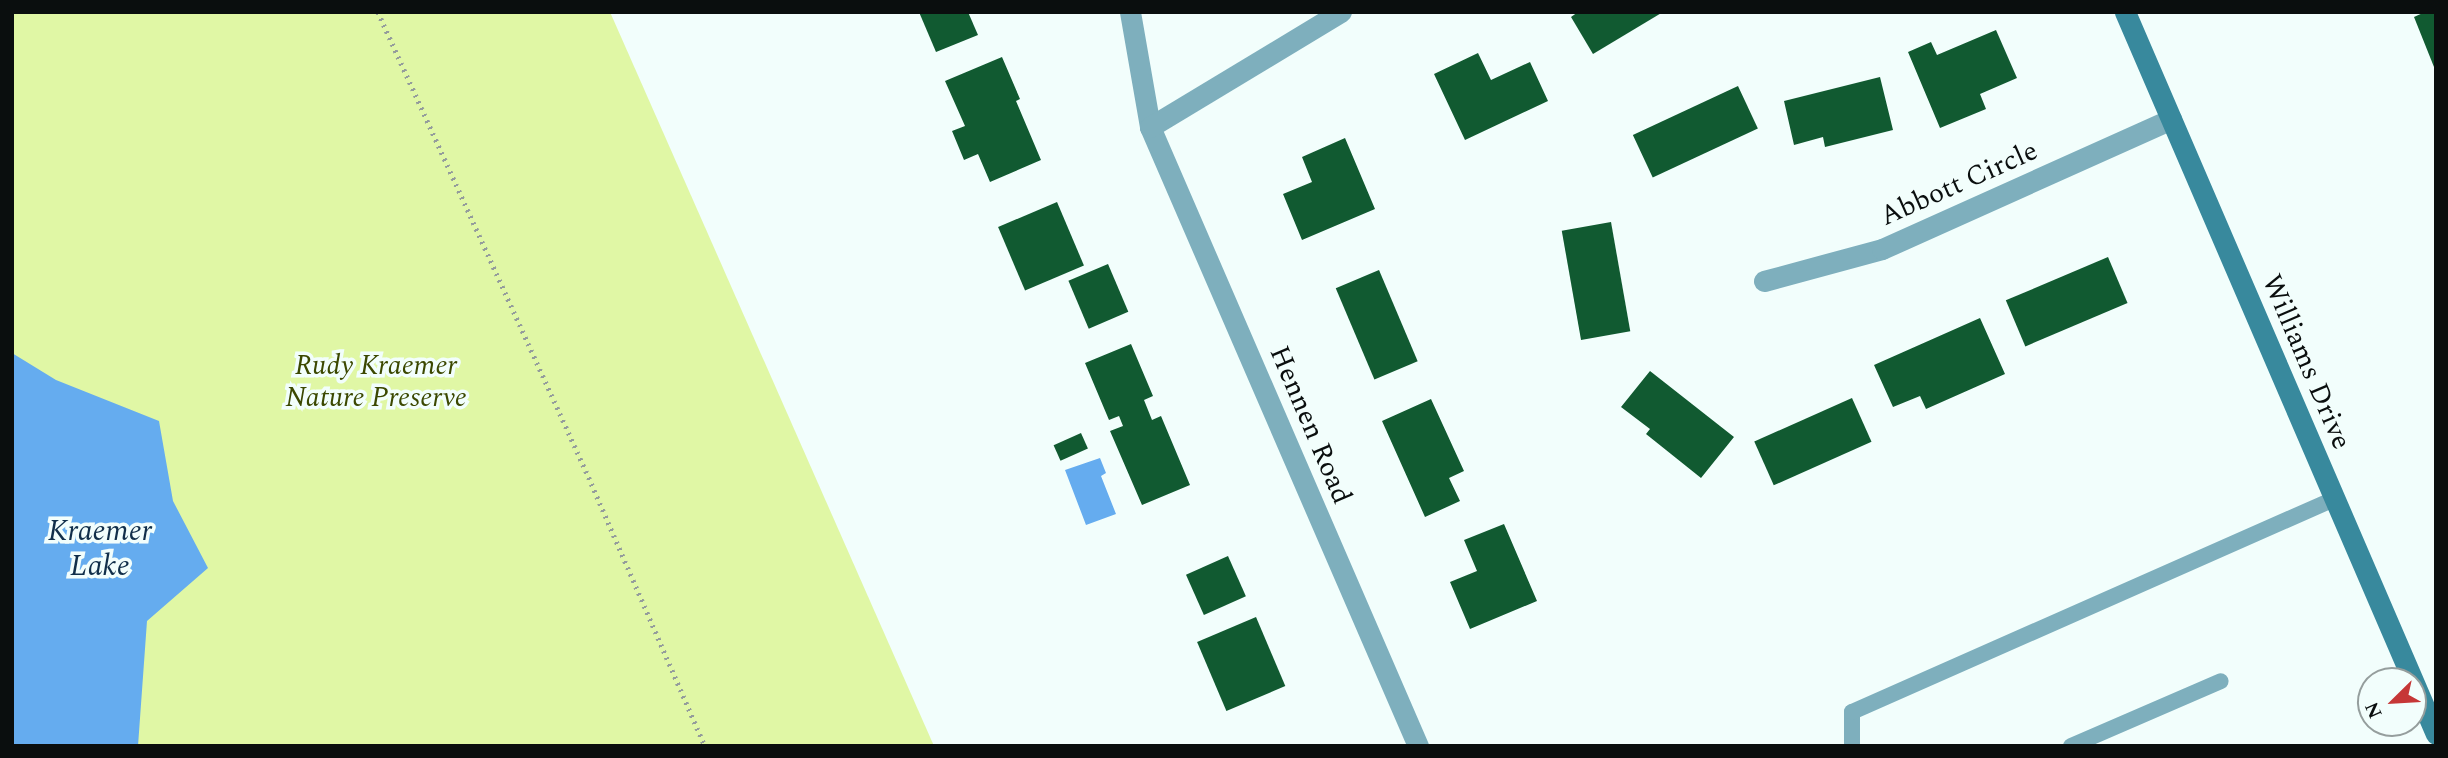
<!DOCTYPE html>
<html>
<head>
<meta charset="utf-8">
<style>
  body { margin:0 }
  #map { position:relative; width:2448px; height:758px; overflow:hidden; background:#f2fefc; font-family:Spectral,serif }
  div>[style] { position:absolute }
  .green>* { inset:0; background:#e0f7a5 }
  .water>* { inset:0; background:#65acef }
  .building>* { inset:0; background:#115a31; transform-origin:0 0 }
  .path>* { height:4.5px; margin-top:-2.25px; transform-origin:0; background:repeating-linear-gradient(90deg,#949c9b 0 2px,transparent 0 7px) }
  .service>* { height:16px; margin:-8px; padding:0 8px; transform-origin:8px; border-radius:8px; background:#7eafbd }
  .minor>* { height:21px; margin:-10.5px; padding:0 10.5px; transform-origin:10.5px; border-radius:10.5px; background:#7eafbd }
  .secondary>* { height:21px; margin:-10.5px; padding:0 10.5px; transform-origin:10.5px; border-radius:10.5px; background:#38899d }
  span { translate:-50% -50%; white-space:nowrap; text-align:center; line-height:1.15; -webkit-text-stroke:7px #f2fefc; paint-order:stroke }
  .street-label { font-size:28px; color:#0a0e0e }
  .park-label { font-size:28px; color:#3b4800; font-style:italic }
  .water-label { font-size:30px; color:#112f4a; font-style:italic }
  .frame { position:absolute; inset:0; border:14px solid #0a0e0e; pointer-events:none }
  .north { position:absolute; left:2357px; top:667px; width:70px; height:70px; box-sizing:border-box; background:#f2fefc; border:2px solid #959e9d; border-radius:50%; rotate:246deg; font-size:19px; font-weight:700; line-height:28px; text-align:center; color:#0a0e0e }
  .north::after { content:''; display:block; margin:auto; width:24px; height:32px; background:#c63737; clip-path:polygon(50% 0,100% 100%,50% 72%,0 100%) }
</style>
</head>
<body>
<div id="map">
  <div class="green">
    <i style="clip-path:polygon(12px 12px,610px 12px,934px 746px,12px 746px)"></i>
  </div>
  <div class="water">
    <i style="clip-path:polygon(12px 353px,56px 380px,159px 421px,173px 501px,208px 568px,147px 621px,138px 746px,12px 746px)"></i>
    <i style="clip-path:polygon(1100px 458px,1106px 473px,1101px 476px,1116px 514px,1086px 525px,1065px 470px)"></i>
  </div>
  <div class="building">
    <i style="clip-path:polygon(919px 12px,968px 12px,978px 35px,936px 52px)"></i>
    <i style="clip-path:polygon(1578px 12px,1663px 12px,1593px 54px,1571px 17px)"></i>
    <i style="clip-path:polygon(2425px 12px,2436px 12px,2436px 72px,2414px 17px)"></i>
    <i style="clip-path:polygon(1996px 30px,2017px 78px,1980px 94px,1986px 109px,1940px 128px,1908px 52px,1931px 42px,1937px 55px)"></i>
    <i style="clip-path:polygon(1478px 53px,1491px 80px,1530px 62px,1548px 101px,1465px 140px,1434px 74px)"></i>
    <i style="clip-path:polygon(1002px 57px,1020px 99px,1016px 101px,1041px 160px,990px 182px,978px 154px,964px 160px,952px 131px,965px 126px,945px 81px)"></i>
    <i style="clip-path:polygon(1880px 77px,1893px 130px,1825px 147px,1823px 137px,1794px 145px,1784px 101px)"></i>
    <i style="left:1738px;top:86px;width:47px;height:116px;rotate:65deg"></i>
    <i style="clip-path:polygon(1345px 138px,1375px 209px,1302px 240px,1283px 194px,1312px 182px,1302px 157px)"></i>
    <i style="left:1057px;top:202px;width:69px;height:64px;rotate:67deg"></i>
    <i style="left:1611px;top:222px;width:111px;height:50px;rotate:80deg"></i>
    <i style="left:2108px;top:257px;width:50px;height:111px;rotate:67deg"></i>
    <i style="left:1108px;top:264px;width:52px;height:43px;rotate:67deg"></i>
    <i style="left:1379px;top:270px;width:99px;height:47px;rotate:67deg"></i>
    <i style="clip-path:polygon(1980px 318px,2005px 374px,1926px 409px,1920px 396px,1893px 407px,1874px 365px)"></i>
    <i style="clip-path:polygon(1131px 344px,1153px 396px,1144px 400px,1152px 420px,1161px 416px,1190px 485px,1142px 505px,1110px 431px,1123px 426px,1119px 416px,1109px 420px,1085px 363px)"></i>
    <i style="clip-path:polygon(1650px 371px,1734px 437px,1701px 478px,1646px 434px,1650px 429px,1621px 407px)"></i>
    <i style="left:1852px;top:398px;width:48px;height:107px;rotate:66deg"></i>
    <i style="clip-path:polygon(1431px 399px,1464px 471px,1449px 478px,1460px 501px,1425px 517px,1382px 421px)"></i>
    <i style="left:1081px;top:433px;width:17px;height:30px;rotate:66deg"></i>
    <i style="clip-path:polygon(1504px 524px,1537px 601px,1470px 629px,1450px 582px,1477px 571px,1464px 540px)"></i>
    <i style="left:1228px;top:556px;width:44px;height:46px;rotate:66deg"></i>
    <i style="left:1256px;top:617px;width:75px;height:64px;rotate:67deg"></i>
  </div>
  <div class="path">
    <i style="left:378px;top:12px;width:504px;rotate:65.62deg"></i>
    <i style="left:586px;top:471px;width:300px;rotate:66.6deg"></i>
  </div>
  <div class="service">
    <i style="left:1852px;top:746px;width:34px;rotate:-90deg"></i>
    <i style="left:1852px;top:712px;width:527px;rotate:-23.84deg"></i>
    <i style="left:2071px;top:746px;width:163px;rotate:-23.4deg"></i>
  </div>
  <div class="minor">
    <i style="left:1130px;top:12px;width:117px;rotate:80.1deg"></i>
    <i style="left:1150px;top:127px;width:675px;rotate:66.59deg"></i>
    <i style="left:1150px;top:127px;width:223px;rotate:-31.1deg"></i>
    <i style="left:1764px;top:281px;width:122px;rotate:-15.2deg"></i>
    <i style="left:1882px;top:249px;width:317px;rotate:-24.2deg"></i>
  </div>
  <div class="secondary">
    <i style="left:2125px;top:12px;width:786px;rotate:66.7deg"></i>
  </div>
  <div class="street-label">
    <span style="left:1959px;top:184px;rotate:-24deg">Abbott Circle</span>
    <span style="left:2306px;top:362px;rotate:67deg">Williams Drive</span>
    <span style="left:1310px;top:425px;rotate:67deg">Hennen Road</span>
  </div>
  <div class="park-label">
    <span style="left:376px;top:382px">Rudy Kraemer<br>Nature Preserve</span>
  </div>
  <div class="water-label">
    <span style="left:100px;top:548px">Kraemer<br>Lake</span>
  </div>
  <div class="frame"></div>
  <div class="north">N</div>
</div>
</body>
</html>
